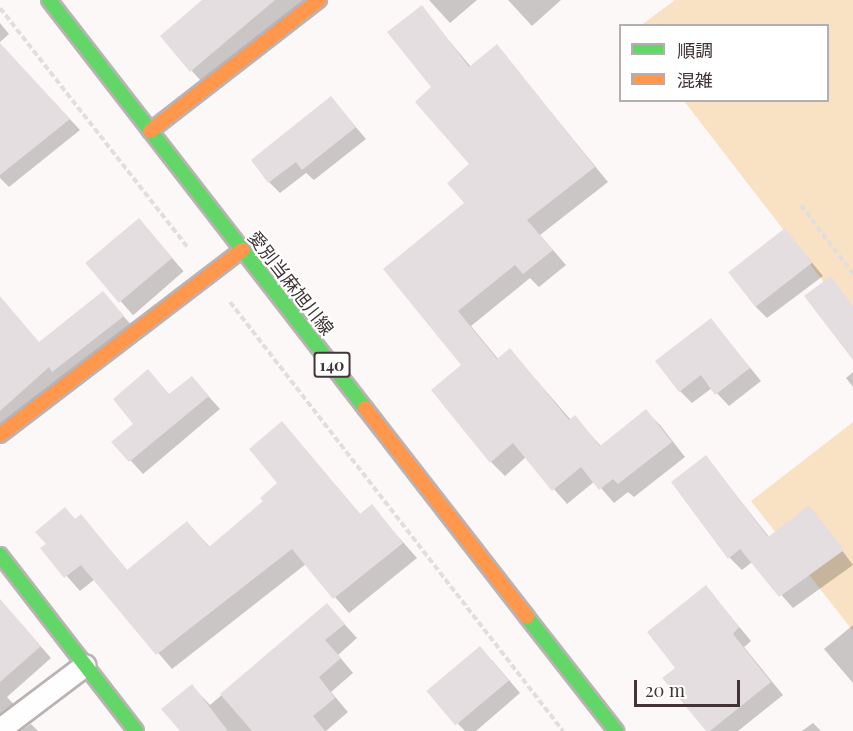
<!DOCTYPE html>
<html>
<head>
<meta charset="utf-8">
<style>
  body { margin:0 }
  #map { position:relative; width:853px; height:731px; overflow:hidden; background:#fdf8f8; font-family:"Playfair Display","Noto Sans JP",serif }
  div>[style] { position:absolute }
  .green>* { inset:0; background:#f9e2c3 }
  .shadow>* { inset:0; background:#0003; transform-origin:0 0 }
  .building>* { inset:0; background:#e5dee1; transform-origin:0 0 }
  .path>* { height:4px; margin-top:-2px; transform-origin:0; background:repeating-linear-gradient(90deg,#e0dede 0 6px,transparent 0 9px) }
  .roads { filter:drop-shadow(2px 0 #bab2b3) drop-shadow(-2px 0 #bab2b3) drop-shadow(0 2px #bab2b3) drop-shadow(0 -2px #bab2b3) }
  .lane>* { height:21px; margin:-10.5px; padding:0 10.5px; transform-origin:10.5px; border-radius:10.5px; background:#fffefe }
  .fast>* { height:14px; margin:-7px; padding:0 7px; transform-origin:7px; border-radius:7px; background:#63d668 }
  .slow>* { height:14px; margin:-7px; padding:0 7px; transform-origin:7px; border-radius:7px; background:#ff974d }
  span { translate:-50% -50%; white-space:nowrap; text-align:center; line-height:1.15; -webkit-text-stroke:4.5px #fff; paint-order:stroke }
  .shield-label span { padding:2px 4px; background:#fff; border:2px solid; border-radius:4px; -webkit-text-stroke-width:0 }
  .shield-label { font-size:16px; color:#423436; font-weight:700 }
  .street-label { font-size:18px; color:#423436 }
  .legend { position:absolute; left:619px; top:24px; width:210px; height:78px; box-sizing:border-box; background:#fff; border:2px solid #b3aeaf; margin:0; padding:8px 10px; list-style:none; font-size:18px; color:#423436 }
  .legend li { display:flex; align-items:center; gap:12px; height:30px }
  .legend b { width:30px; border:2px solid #b3aeaf }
  .scale { position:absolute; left:634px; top:680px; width:106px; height:27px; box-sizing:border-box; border:3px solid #423436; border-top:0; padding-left:8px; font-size:18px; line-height:21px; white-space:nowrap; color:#423436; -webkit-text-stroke:4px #fff; paint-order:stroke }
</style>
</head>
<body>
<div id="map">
  <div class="green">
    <i style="clip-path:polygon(675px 0,853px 0,853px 320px,684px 101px,828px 100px,828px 26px,640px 26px)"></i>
    <i style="clip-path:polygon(853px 422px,853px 631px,751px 501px)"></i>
  </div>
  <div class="shadow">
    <i style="clip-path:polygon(219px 0,315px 0,203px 83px,191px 70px)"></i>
    <i style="clip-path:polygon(429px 0,477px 0,450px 23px)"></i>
    <i style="clip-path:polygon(508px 0,561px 0,532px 26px)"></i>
    <i style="clip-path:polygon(421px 7px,471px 67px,497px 46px,608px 182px,540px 235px,566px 265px,539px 287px,530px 278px,471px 326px,499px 360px,510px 350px,571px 420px,574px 417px,601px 446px,646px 411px,660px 425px,685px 457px,634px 497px,628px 492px,614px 503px,595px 481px,567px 504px,526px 457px,505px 476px,491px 462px,463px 365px,385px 269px,467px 203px,471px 164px,433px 88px)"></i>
    <i style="clip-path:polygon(0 23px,9px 34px,0 42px)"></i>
    <i style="clip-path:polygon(0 44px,80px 130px,9px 187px,0 178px)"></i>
    <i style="clip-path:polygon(331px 98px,366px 139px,314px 180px,306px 173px,280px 193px,269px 182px)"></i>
    <i style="left:139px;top:220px;width:68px;height:67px;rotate:49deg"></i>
    <i style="clip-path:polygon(785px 230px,823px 276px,767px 318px,755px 306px)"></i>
    <i style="clip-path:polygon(103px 293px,133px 327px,0 428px,0 323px,40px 343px)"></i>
    <i style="clip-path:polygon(711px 320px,761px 381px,729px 406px,712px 388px,692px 403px,680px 391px)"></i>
    <i style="clip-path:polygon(148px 371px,170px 395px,192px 378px,220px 409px,143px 474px,114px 442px,136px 424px)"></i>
    <i style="clip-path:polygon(853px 372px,853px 387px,846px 378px)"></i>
    <i style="clip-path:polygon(282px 423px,361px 515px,371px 506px,417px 558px,349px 613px,306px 564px,172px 669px,95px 579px,80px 591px,42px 548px,81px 516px,128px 571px,187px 523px,210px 547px,265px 502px,279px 483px)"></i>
    <i style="clip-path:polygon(706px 457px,770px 538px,809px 507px,853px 565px,793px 608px,752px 562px,742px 570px,730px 558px)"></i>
    <i style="clip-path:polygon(706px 587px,751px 641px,744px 647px,783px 695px,738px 731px,707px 731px,677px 668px)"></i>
    <i style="clip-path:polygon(0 601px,51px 658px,7px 697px,24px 715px,0 731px)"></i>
    <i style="clip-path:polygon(327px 605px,357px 638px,338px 655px,353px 673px,331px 692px,348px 712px,326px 731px,183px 731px,192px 686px,210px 705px)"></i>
    <i style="clip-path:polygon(853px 625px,853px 683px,824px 649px)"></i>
    <i style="clip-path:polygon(492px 660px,520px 693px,476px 731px,465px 731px,458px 724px)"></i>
    <i style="clip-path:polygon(813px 723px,821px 731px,802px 731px)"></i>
    <i style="clip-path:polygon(31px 724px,38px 731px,20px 731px)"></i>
  </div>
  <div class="building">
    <i style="clip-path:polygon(202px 0,275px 0,190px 72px,160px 36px)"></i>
    <i style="clip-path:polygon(422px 5px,469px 67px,497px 44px,595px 167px,527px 220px,553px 250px,523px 274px,515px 265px,458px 311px,497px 359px,510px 348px,569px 420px,575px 415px,600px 446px,646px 409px,672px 442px,618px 484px,613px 479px,599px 490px,581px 467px,552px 491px,513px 443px,490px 463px,431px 390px,461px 365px,383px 269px,464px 203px,447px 183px,469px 164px,415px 102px,431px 87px,387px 32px)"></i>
    <i style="clip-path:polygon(0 43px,70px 119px,0 175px)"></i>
    <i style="clip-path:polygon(331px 96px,356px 127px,302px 170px,296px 162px,268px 183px,251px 160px)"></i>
    <i style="left:139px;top:218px;width:52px;height:70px;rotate:50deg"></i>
    <i style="left:785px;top:228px;width:44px;height:72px;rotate:52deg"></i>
    <i style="clip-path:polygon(831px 276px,853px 306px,853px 360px,804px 296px)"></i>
    <i style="clip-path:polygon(103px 291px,124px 316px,52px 372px,49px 367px,0 411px,0 296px,39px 342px)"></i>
    <i style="clip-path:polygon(711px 318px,750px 368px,715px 395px,701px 375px,679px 392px,655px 361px)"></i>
    <i style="clip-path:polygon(148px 369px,169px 394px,192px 376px,209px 396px,129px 462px,111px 442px,133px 424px,113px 399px)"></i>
    <i style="clip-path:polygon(282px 421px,360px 514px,372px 504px,403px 543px,333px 599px,292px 549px,156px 655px,81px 565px,64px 578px,40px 548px,46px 544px,35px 532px,65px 507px,75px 519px,81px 514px,127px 570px,187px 521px,209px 547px,263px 501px,260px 498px,277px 483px,249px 449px)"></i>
    <i style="clip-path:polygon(706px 455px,768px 537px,809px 505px,844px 550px,779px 597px,740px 549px,728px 559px,671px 482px)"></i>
    <i style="clip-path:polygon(706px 585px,739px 627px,733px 634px,771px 682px,710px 731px,706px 731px,662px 678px,675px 668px,647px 632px)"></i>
    <i style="clip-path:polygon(0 599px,41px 646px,0 682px)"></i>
    <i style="clip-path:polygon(327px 603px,345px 624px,325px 640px,341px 658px,319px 677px,335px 698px,313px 716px,325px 731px,252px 731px,220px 694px)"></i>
    <i style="left:480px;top:646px;width:45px;height:70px;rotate:50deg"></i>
    <i style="clip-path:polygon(192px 684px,228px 731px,180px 731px,161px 709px)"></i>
  </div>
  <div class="path">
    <i style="left:0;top:8px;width:306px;rotate:51.9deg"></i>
    <i style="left:801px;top:205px;width:86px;rotate:53deg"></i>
    <i style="left:230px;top:302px;width:543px;rotate:52.18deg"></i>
  </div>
  <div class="roads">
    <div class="lane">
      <i style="left:0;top:729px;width:106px;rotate:-37deg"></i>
    </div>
    <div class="fast">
      <i style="left:49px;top:0;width:516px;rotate:52.24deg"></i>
      <i style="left:0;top:555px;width:222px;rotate:52.3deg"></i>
      <i style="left:527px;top:617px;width:145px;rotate:52deg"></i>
    </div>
    <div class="slow">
      <i style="left:150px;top:131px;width:214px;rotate:-37.8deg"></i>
      <i style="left:365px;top:408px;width:264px;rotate:52.2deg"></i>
      <i style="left:0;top:435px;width:305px;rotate:-37.4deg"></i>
    </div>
  </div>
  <div class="shield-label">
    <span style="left:332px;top:365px">140</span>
  </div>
  <div class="street-label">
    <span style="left:291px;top:283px;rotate:52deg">愛別当麻旭川線</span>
  </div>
  <ul class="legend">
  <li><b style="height:8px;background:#63d668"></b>順調</li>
  <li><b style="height:8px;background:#ff974d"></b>混雑</li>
  </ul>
  <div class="scale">20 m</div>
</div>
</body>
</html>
